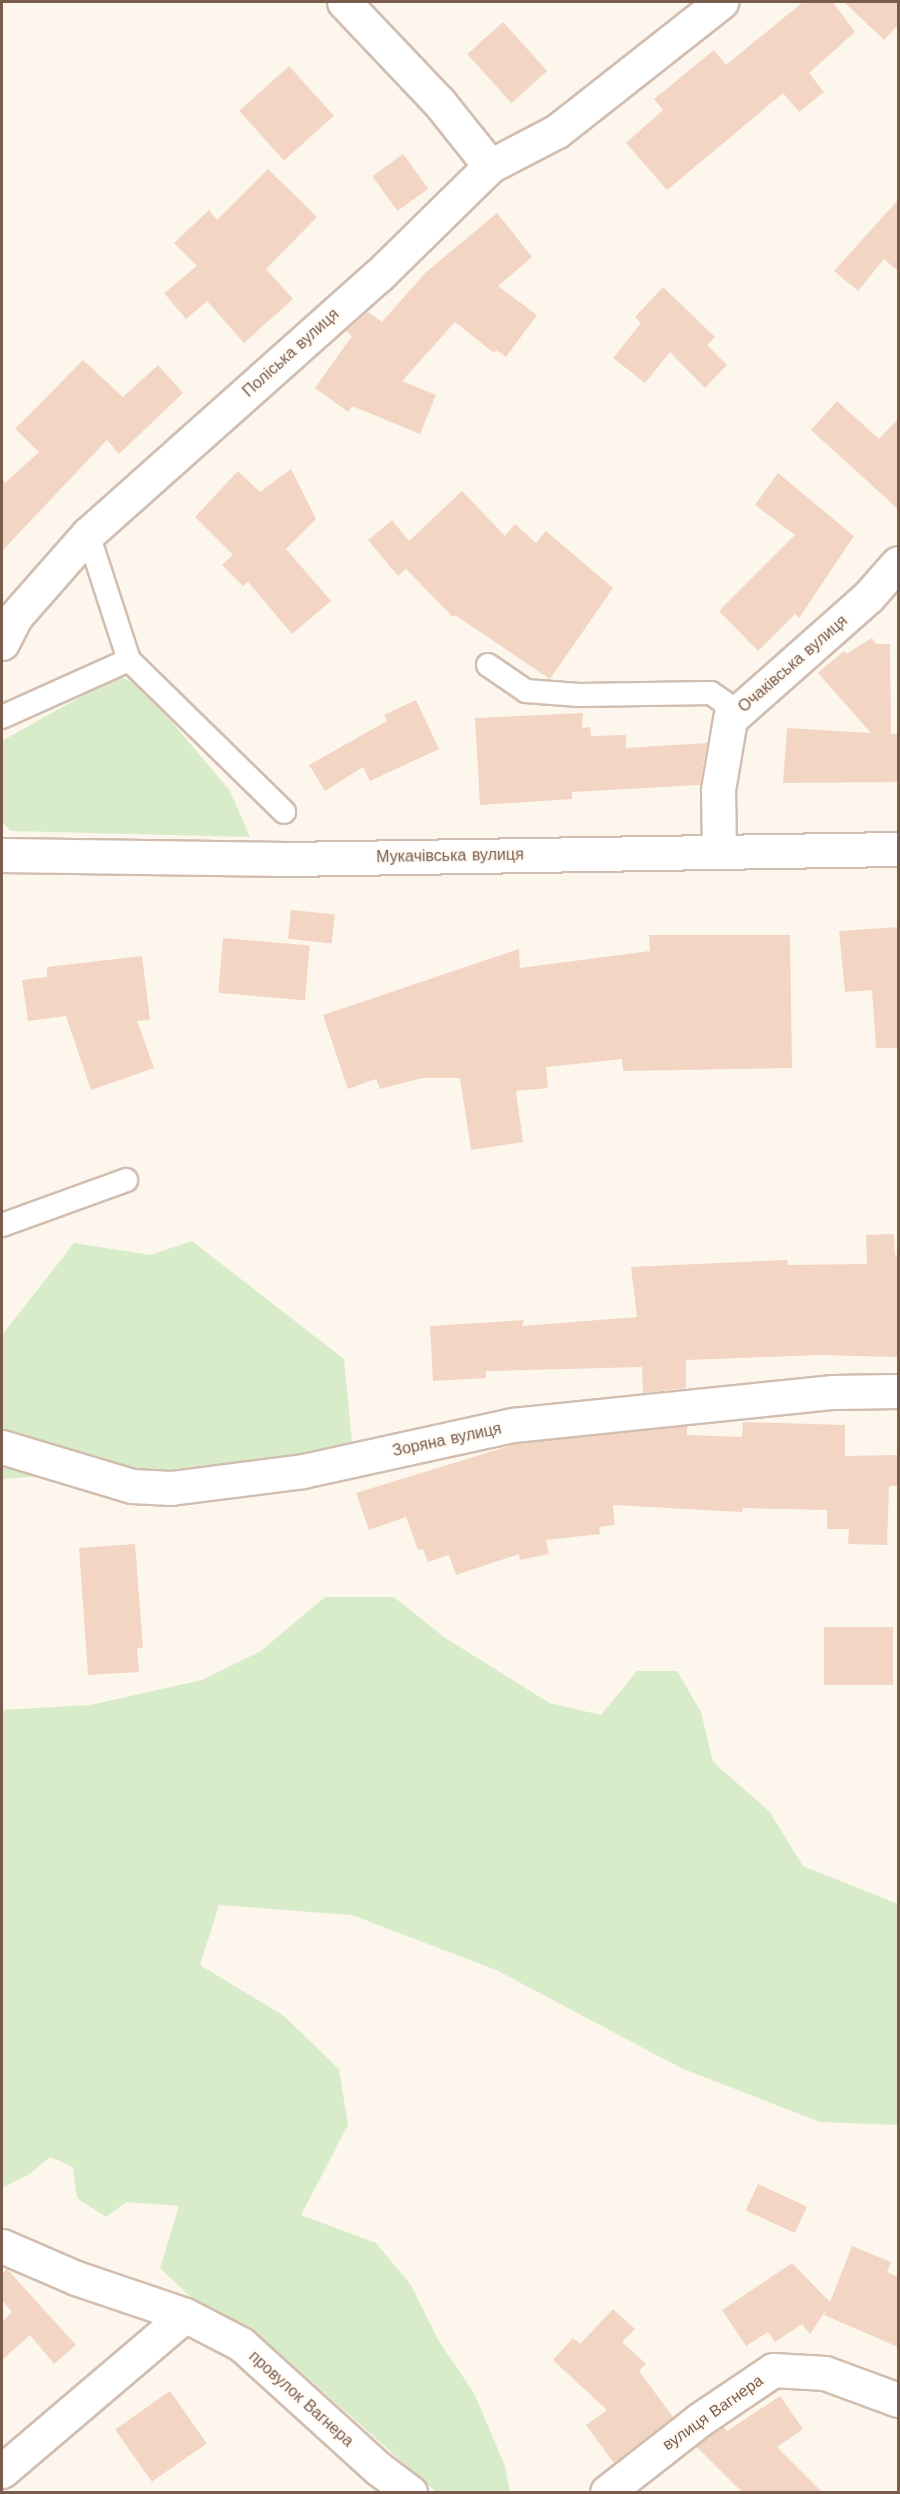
<!DOCTYPE html>
<html>
<head>
<meta charset="utf-8">
<style>
  body { margin:0 }
  #map { position:relative; width:900px; height:2494px; overflow:hidden; background:#fdf6ec; font-family:"Work Sans",sans-serif }
  div>[style] { position:absolute }
  .green>* { inset:0; background:#d8ecc9 }
  .building>* { inset:0; background:#f3d5c3; transform-origin:0 0 }
  .roads { filter:drop-shadow(2px 0 #d1beb0) drop-shadow(-2px 0 #d1beb0) drop-shadow(0 2px #d1beb0) drop-shadow(0 -2px #d1beb0) }
  .lane>* { height:22px; margin:-11px; padding:0 11px; transform-origin:11px; border-radius:11px; background:#fff }
  .street>* { height:33px; margin:-16.5px; padding:0 16.5px; transform-origin:16.5px; border-radius:16.5px; background:#fff }
  .secondary>* { height:33px; margin:-16.5px; padding:0 16.5px; transform-origin:16.5px; border-radius:16.5px; background:#fff }
  span { translate:-50% -50%; white-space:nowrap; text-align:center; line-height:1.15; -webkit-text-stroke:4.5px #fffaf3; paint-order:stroke }
  .street-label { font-size:16px; color:#7a5c4d }
  .frame { position:absolute; inset:0; border:3px solid #7a5c4d; pointer-events:none }
</style>
</head>
<body>
<div id="map">
  <div class="green">
    <i style="clip-path:polygon(117px 676px,141px 685px,230px 791px,250px 837px,11px 831px,2px 822px,2px 741px)"></i>
    <i style="clip-path:polygon(192px 1241px,344px 1359px,353px 1453px,172px 1479px,54px 1475px,2px 1479px,2px 1335px,74px 1243px,150px 1255px)"></i>
    <i style="clip-path:polygon(325px 1597px,394px 1597px,444px 1637px,549px 1703px,601px 1715px,637px 1671px,677px 1671px,701px 1712px,713px 1762px,769px 1811px,803px 1866px,898px 1904px,898px 2125px,820px 2122px,681px 2068px,496px 1970px,352px 1915px,219px 1905px,200px 1965px,284px 2016px,339px 2069px,348px 2125px,301px 2215px,376px 2243px,411px 2285px,438px 2340px,474px 2393px,505px 2466px,510px 2492px,436px 2492px,250px 2327px,198px 2304px,160px 2268px,179px 2206px,126px 2202px,106px 2217px,77px 2198px,73px 2167px,50px 2157px,30px 2174px,2px 2188px,2px 1710px,90px 1705px,202px 1680px,261px 1651px)"></i>
  </div>
  <div class="building">
    <i style="clip-path:polygon(803px 2px,833px 2px,855px 32px,809px 73px,824px 92px,799px 112px,783px 93px,667px 190px,626px 143px,663px 110px,654px 99px,714px 50px,726px 65px)"></i>
    <i style="clip-path:polygon(844px 2px,898px 2px,898px 25px,884px 40px)"></i>
    <i style="left:503px;top:22px;width:66px;height:48px;rotate:48deg"></i>
    <i style="left:289px;top:66px;width:67px;height:67px;rotate:48deg"></i>
    <i style="left:403px;top:154px;width:43px;height:38px;rotate:54deg"></i>
    <i style="clip-path:polygon(268px 169px,317px 217px,266px 269px,293px 299px,244px 343px,207px 301px,186px 319px,164px 293px,197px 266px,174px 243px,209px 210px,217px 220px)"></i>
    <i style="clip-path:polygon(898px 200px,898px 271px,884px 259px,858px 291px,834px 271px)"></i>
    <i style="clip-path:polygon(497px 213px,532px 257px,498px 286px,537px 315px,506px 357px,496px 350px,494px 353px,455px 322px,402px 381px,436px 395px,420px 434px,352px 406px,348px 412px,315px 388px,352px 336px,346px 331px,368px 312px,382px 322px,426px 272px)"></i>
    <i style="clip-path:polygon(663px 287px,715px 337px,707px 345px,727px 365px,705px 388px,670px 352px,645px 383px,613px 358px,641px 323px,635px 317px)"></i>
    <i style="clip-path:polygon(83px 360px,123px 397px,158px 365px,183px 393px,119px 454px,107px 440px,2px 551px,2px 479px,5px 483px,39px 452px,15px 429px)"></i>
    <i style="clip-path:polygon(837px 401px,879px 439px,898px 419px,898px 509px,811px 430px)"></i>
    <i style="clip-path:polygon(291px 469px,316px 519px,286px 549px,331px 601px,292px 634px,248px 582px,243px 586px,222px 565px,233px 555px,195px 517px,238px 471px,260px 492px)"></i>
    <i style="clip-path:polygon(778px 473px,854px 536px,799px 618px,795px 614px,758px 651px,719px 611px,795px 535px,755px 505px)"></i>
    <i style="clip-path:polygon(462px 491px,505px 536px,515px 524px,536px 543px,546px 531px,613px 588px,550px 679px,455px 615px,453px 617px,406px 569px,398px 576px,368px 540px,392px 520px,409px 541px)"></i>
    <i style="clip-path:polygon(872px 638px,876px 644px,890px 644px,891px 734px,898px 734px,898px 782px,783px 783px,787px 728px,871px 733px,818px 673px,844px 651px,846px 654px)"></i>
    <i style="clip-path:polygon(416px 700px,439px 749px,370px 781px,363px 767px,325px 791px,309px 765px,387px 721px,384px 715px)"></i>
    <i style="clip-path:polygon(583px 713px,582px 728px,590px 727px,591px 736px,626px 735px,626px 748px,707px 743px,700px 785px,572px 792px,572px 799px,480px 805px,475px 718px)"></i>
    <i style="left:291px;top:910px;width:44px;height:29px;rotate:6deg"></i>
    <i style="clip-path:polygon(898px 927px,898px 1048px,876px 1048px,872px 990px,845px 992px,839px 931px)"></i>
    <i style="clip-path:polygon(649px 935px,790px 935px,792px 1068px,623px 1071px,622px 1059px,546px 1067px,548px 1088px,516px 1091px,523px 1142px,471px 1150px,460px 1078px,422px 1078px,380px 1089px,376px 1079px,348px 1089px,323px 1015px,519px 949px,520px 968px,650px 951px)"></i>
    <i style="left:223px;top:938px;width:87px;height:55px;rotate:5deg"></i>
    <i style="clip-path:polygon(142px 956px,150px 1020px,137px 1021px,154px 1068px,91px 1090px,66px 1016px,28px 1021px,22px 980px,47px 977px,47px 967px)"></i>
    <i style="clip-path:polygon(894px 1234px,895px 1255px,898px 1255px,898px 1357px,819px 1355px,686px 1360px,686px 1388px,643px 1393px,642px 1367px,486px 1371px,486px 1378px,433px 1381px,430px 1326px,524px 1320px,522px 1326px,637px 1317px,631px 1267px,787px 1260px,788px 1265px,867px 1264px,866px 1235px)"></i>
    <i style="clip-path:polygon(743px 1422px,845px 1425px,845px 1456px,898px 1455px,898px 1486px,889px 1486px,887px 1545px,848px 1544px,849px 1529px,827px 1529px,827px 1510px,743px 1508px,742px 1512px,613px 1505px,615px 1525px,599px 1527px,600px 1534px,546px 1540px,549px 1554px,520px 1560px,519px 1554px,456px 1575px,449px 1555px,428px 1562px,423px 1549px,418px 1550px,406px 1517px,369px 1530px,356px 1493px,516px 1444px,687px 1426px,687px 1435px,742px 1437px)"></i>
    <i style="clip-path:polygon(135px 1544px,143px 1648px,137px 1648px,139px 1672px,88px 1675px,79px 1548px)"></i>
    <i style="left:824px;top:1627px;width:69px;height:58px"></i>
    <i style="left:758px;top:2184px;width:54px;height:29px;rotate:25deg"></i>
    <i style="clip-path:polygon(852px 2246px,891px 2262px,887px 2272px,898px 2277px,898px 2347px,824px 2315px,826px 2310px,810px 2334px,802px 2324px,775px 2342px,768px 2332px,746px 2346px,722px 2310px,792px 2263px,830px 2302px)"></i>
    <i style="clip-path:polygon(7px 2269px,76px 2345px,54px 2364px,30px 2335px,2px 2360px,2px 2322px,12px 2312px,2px 2300px,2px 2274px)"></i>
    <i style="clip-path:polygon(613px 2309px,635px 2329px,622px 2342px,646px 2364px,639px 2371px,673px 2417px,614px 2463px,586px 2425px,607px 2410px,553px 2360px,573px 2338px,580px 2344px)"></i>
    <i style="left:170px;top:2391px;width:64px;height:67px;rotate:55deg"></i>
    <i style="clip-path:polygon(780px 2396px,803px 2429px,777px 2447px,823px 2493px,743px 2493px,696px 2446px,723px 2426px,727px 2431px)"></i>
  </div>
  <div class="roads">
    <div class="lane">
      <i style="left:88px;top:534px;width:133px;rotate:72deg"></i>
      <i style="left:129px;top:660px;width:217px;rotate:44.4deg"></i>
      <i style="left:488px;top:665px;width:46px;rotate:34.4deg"></i>
      <i style="left:526px;top:691px;width:53px;rotate:4.3deg"></i>
      <i style="left:579px;top:695px;width:132px;rotate:-0.9deg"></i>
      <i style="left:711px;top:693px;width:16px;rotate:35deg"></i>
      <i style="left:724px;top:702px;width:18px;rotate:71deg"></i>
      <i style="left:2px;top:717px;width:139px;rotate:-24.2deg"></i>
      <i style="left:2px;top:1225px;width:132px;rotate:-19.9deg"></i>
    </div>
    <div class="street">
      <i style="left:344px;top:2px;width:138px;rotate:46.5deg"></i>
      <i style="left:439px;top:102px;width:82px;rotate:51.4deg"></i>
      <i style="left:2px;top:643px;width:29px;rotate:-63deg"></i>
      <i style="left:15px;top:617px;width:111px;rotate:-48.7deg"></i>
      <i style="left:88px;top:534px;width:388px;rotate:-41.7deg"></i>
      <i style="left:378px;top:276px;width:157px;rotate:-44.5deg"></i>
      <i style="left:490px;top:166px;width:76px;rotate:-27.6deg"></i>
      <i style="left:557px;top:131px;width:209px;rotate:-38.2deg"></i>
      <i style="left:719px;top:852px;width:62px;rotate:-90.9deg"></i>
      <i style="left:718px;top:790px;width:72px;rotate:-80.4deg"></i>
      <i style="left:730px;top:719px;width:184px;rotate:-41.5deg"></i>
      <i style="left:868px;top:597px;width:45px;rotate:-48.6deg"></i>
      <i style="left:2px;top:1447px;width:136px;rotate:16.7deg"></i>
      <i style="left:132px;top:1486px;width:39px;rotate:3deg"></i>
      <i style="left:171px;top:1488px;width:133px;rotate:-7.3deg"></i>
      <i style="left:303px;top:1471px;width:215px;rotate:-12.4deg"></i>
      <i style="left:513px;top:1425px;width:322px;rotate:-5.9deg"></i>
      <i style="left:833px;top:1392px;width:65px;rotate:-0.9deg"></i>
      <i style="left:2px;top:2246px;width:81px;rotate:23.4deg"></i>
      <i style="left:76px;top:2278px;width:115px;rotate:18.7deg"></i>
      <i style="left:185px;top:2315px;width:63px;rotate:27.4deg"></i>
      <i style="left:241px;top:2344px;width:186px;rotate:42.2deg"></i>
      <i style="left:379px;top:2469px;width:39px;rotate:37deg"></i>
      <i style="left:2px;top:2471px;width:240px;rotate:-40.4deg"></i>
      <i style="left:607px;top:2492px;width:117px;rotate:-38deg"></i>
      <i style="left:699px;top:2420px;width:89px;rotate:-34deg"></i>
      <i style="left:773px;top:2370px;width:52px;rotate:3.3deg"></i>
      <i style="left:825px;top:2373px;width:78px;rotate:20.3deg"></i>
    </div>
    <div class="secondary">
      <i style="left:2px;top:855px;width:285px;rotate:0.8deg"></i>
      <i style="left:287px;top:859px;width:611px;rotate:-0.94deg"></i>
    </div>
  </div>
  <div class="street-label">
    <span style="left:291px;top:353px;rotate:-42deg">Поліська вулиця</span>
    <span style="left:793px;top:664px;rotate:-41deg">Очаківська вулиця</span>
    <span style="left:450px;top:856px;rotate:-1deg">Мукачівська вулиця</span>
    <span style="left:447px;top:1440px;rotate:-12deg">Зоряна вулиця</span>
    <span style="left:301px;top:2399px;rotate:42deg">провулок Вагнера</span>
    <span style="left:713px;top:2413px;rotate:-35deg">вулиця Вагнера</span>
  </div>
  <div class="frame"></div>
</div>
</body>
</html>
